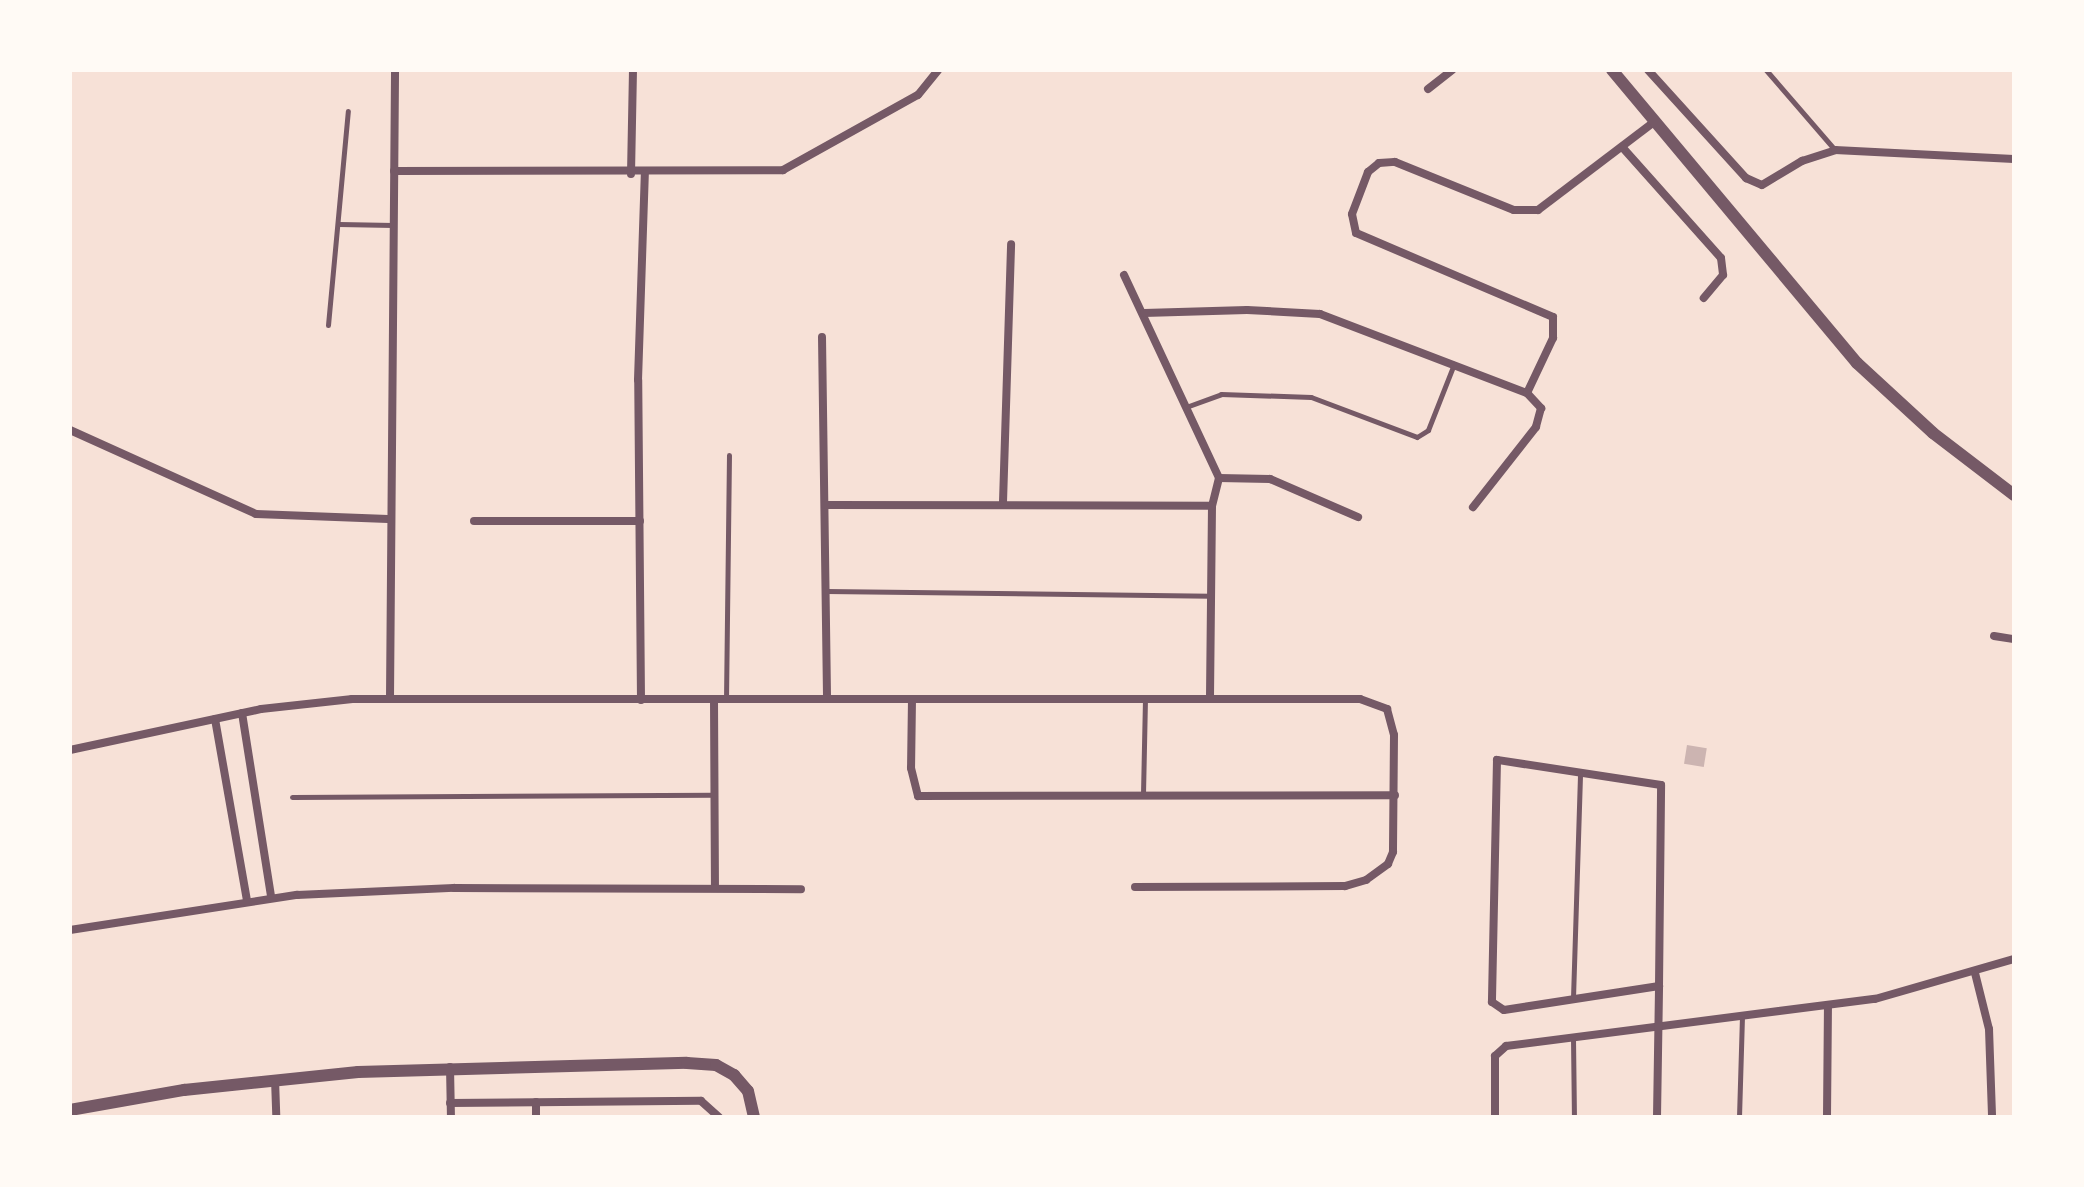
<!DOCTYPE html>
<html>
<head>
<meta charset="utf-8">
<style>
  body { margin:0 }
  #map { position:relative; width:2084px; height:1187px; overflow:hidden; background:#f7e1d7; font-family:"Noto Sans",sans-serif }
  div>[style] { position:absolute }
  .building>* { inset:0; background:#ccb4b1; transform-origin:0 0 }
  .service>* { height:5px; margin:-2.5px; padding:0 2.5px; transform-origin:2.5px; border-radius:2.5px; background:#755966 }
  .minor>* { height:8px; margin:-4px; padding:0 4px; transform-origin:4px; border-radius:4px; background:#755966 }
  .tertiary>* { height:12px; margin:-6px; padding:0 6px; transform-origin:6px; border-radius:6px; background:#755966 }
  span { translate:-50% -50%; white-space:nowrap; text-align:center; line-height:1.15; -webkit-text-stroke:6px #fffaf5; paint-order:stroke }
  .frame { position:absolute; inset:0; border:72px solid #fffaf5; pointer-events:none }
</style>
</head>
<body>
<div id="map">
  <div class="building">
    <i style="left:1687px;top:745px;width:20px;height:19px;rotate:9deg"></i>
  </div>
  <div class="service">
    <i style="left:1766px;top:70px;width:106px;rotate:49.2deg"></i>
    <i style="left:339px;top:224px;width:54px;rotate:1.1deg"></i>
    <i style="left:328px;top:325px;width:215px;rotate:-84.7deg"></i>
    <i style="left:1186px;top:407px;width:37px;rotate:-20deg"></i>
    <i style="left:1221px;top:394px;width:90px;rotate:1.9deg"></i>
    <i style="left:1311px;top:397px;width:113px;rotate:20.7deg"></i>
    <i style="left:1417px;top:437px;width:13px;rotate:-32deg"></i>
    <i style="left:1428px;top:430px;width:71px;rotate:-68.5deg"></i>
    <i style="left:826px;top:591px;width:384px;rotate:0.7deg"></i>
    <i style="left:726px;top:700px;width:245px;rotate:-89.3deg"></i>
    <i style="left:1143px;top:794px;width:94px;rotate:-88.8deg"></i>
    <i style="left:292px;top:797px;width:422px;rotate:-0.3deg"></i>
    <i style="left:1573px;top:998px;width:227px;rotate:-88.2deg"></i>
    <i style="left:1573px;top:1038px;width:79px;rotate:89.3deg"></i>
    <i style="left:1739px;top:1117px;width:103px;rotate:-88.3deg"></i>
  </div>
  <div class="minor">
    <i style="left:1648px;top:70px;width:146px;rotate:47.8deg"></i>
    <i style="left:1746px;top:178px;width:17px;rotate:24deg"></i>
    <i style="left:1762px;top:185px;width:47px;rotate:-31deg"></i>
    <i style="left:1802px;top:161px;width:35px;rotate:-18deg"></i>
    <i style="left:1835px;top:150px;width:179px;rotate:2.9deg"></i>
    <i style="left:1428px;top:89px;width:31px;rotate:-38deg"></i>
    <i style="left:1623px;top:148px;width:147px;rotate:48.3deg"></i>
    <i style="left:1721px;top:258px;width:17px;rotate:83deg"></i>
    <i style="left:1723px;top:275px;width:30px;rotate:130deg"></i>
    <i style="left:394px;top:171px;width:389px;rotate:-0.1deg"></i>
    <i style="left:783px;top:170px;width:154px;rotate:-29.1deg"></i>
    <i style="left:918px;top:95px;width:32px;rotate:-51deg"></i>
    <i style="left:631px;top:174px;width:104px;rotate:-88.9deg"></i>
    <i style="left:1124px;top:275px;width:224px;rotate:64.9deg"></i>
    <i style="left:1219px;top:478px;width:29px;rotate:104deg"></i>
    <i style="left:1212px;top:506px;width:192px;rotate:90.6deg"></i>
    <i style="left:1144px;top:313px;width:103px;rotate:-1.7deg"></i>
    <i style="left:1247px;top:310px;width:73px;rotate:3.1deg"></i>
    <i style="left:1320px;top:314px;width:222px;rotate:20.9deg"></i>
    <i style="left:1527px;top:393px;width:21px;rotate:47deg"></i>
    <i style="left:1541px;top:408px;width:20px;rotate:105deg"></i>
    <i style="left:1536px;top:427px;width:102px;rotate:128.2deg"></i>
    <i style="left:822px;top:337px;width:362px;rotate:89.2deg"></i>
    <i style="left:1527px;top:393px;width:61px;rotate:-64.7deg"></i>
    <i style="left:1553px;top:338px;width:21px;rotate:-90deg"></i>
    <i style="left:1553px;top:317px;width:214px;rotate:-156.9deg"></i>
    <i style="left:1356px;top:233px;width:19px;rotate:-102deg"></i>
    <i style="left:1352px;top:214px;width:45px;rotate:-69.1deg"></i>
    <i style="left:1368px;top:172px;width:14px;rotate:-39deg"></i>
    <i style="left:1379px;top:163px;width:16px;rotate:-4deg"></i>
    <i style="left:1395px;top:162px;width:128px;rotate:22deg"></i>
    <i style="left:1514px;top:210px;width:24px"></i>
    <i style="left:1538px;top:210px;width:146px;rotate:-37.2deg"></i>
    <i style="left:70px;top:430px;width:204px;rotate:24.3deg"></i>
    <i style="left:256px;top:514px;width:132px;rotate:2.2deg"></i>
    <i style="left:1219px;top:478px;width:51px;rotate:1.1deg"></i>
    <i style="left:1270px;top:479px;width:96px;rotate:23.4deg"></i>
    <i style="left:1003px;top:502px;width:258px;rotate:-88.2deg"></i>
    <i style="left:825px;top:505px;width:387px;rotate:0.1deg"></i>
    <i style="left:474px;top:521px;width:166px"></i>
    <i style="left:1994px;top:636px;width:20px;rotate:9deg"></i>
    <i style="left:390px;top:698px;width:628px;rotate:-89.54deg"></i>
    <i style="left:912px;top:699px;width:69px;rotate:90.8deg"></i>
    <i style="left:911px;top:768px;width:29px;rotate:76deg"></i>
    <i style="left:918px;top:796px;width:477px;rotate:-0.1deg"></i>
    <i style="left:641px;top:700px;width:320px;rotate:-90.5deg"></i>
    <i style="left:638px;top:380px;width:206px;rotate:-88.1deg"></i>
    <i style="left:714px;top:700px;width:187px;rotate:89.7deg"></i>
    <i style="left:242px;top:713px;width:186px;rotate:81deg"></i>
    <i style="left:215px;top:719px;width:184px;rotate:80deg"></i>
    <i style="left:70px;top:750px;width:195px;rotate:-12.1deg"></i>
    <i style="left:261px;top:709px;width:92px;rotate:-6.3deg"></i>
    <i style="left:352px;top:699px;width:1008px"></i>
    <i style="left:1360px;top:699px;width:29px;rotate:20deg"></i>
    <i style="left:1387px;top:709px;width:27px;rotate:75deg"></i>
    <i style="left:1394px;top:735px;width:117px;rotate:90.5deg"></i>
    <i style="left:1393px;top:852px;width:13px;rotate:113deg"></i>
    <i style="left:1388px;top:864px;width:27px;rotate:144deg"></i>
    <i style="left:1366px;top:880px;width:22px;rotate:164deg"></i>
    <i style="left:1345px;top:886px;width:210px;rotate:179.7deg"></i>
    <i style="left:70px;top:930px;width:230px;rotate:-8.8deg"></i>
    <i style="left:297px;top:895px;width:157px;rotate:-2.6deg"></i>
    <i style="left:454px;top:888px;width:347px;rotate:0.2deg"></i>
    <i style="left:1975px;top:973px;width:58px;rotate:76deg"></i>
    <i style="left:1989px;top:1029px;width:88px;rotate:88deg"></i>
    <i style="left:450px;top:1067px;width:50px;rotate:88.9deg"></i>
    <i style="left:275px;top:1079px;width:38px;rotate:88deg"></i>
    <i style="left:536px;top:1102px;width:15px;rotate:90deg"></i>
    <i style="left:450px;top:1103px;width:251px;rotate:-0.5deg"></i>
    <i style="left:701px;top:1101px;width:24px;rotate:42deg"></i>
    <i style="left:1495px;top:1117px;width:61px;rotate:-90deg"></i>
    <i style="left:1495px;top:1056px;width:15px;rotate:-42deg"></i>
    <i style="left:1506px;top:1046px;width:372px;rotate:-7.3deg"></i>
    <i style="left:1875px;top:999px;width:145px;rotate:-16.1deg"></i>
    <i style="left:1657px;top:1117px;width:131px;rotate:-89.1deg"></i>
    <i style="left:1659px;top:986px;width:201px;rotate:-89.4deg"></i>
    <i style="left:1661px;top:785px;width:166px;rotate:-171.3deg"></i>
    <i style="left:1497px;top:760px;width:242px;rotate:91.2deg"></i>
    <i style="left:1492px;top:1002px;width:14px;rotate:34deg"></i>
    <i style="left:1504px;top:1010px;width:157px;rotate:-8.8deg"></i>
    <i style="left:1827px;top:1117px;width:112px;rotate:-89.5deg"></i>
  </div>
  <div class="tertiary">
    <i style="left:1612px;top:70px;width:382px;rotate:50.1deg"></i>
    <i style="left:1857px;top:363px;width:103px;rotate:42.6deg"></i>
    <i style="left:1933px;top:433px;width:102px;rotate:37.4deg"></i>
    <i style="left:70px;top:1110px;width:116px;rotate:-10deg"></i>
    <i style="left:184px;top:1090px;width:175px;rotate:-5.9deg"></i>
    <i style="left:358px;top:1072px;width:329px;rotate:-1.6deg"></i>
    <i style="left:687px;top:1063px;width:29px;rotate:4deg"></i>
    <i style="left:716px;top:1065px;width:21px;rotate:29deg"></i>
    <i style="left:734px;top:1075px;width:21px;rotate:49deg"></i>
    <i style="left:748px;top:1091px;width:27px;rotate:77deg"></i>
  </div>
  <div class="frame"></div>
</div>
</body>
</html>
